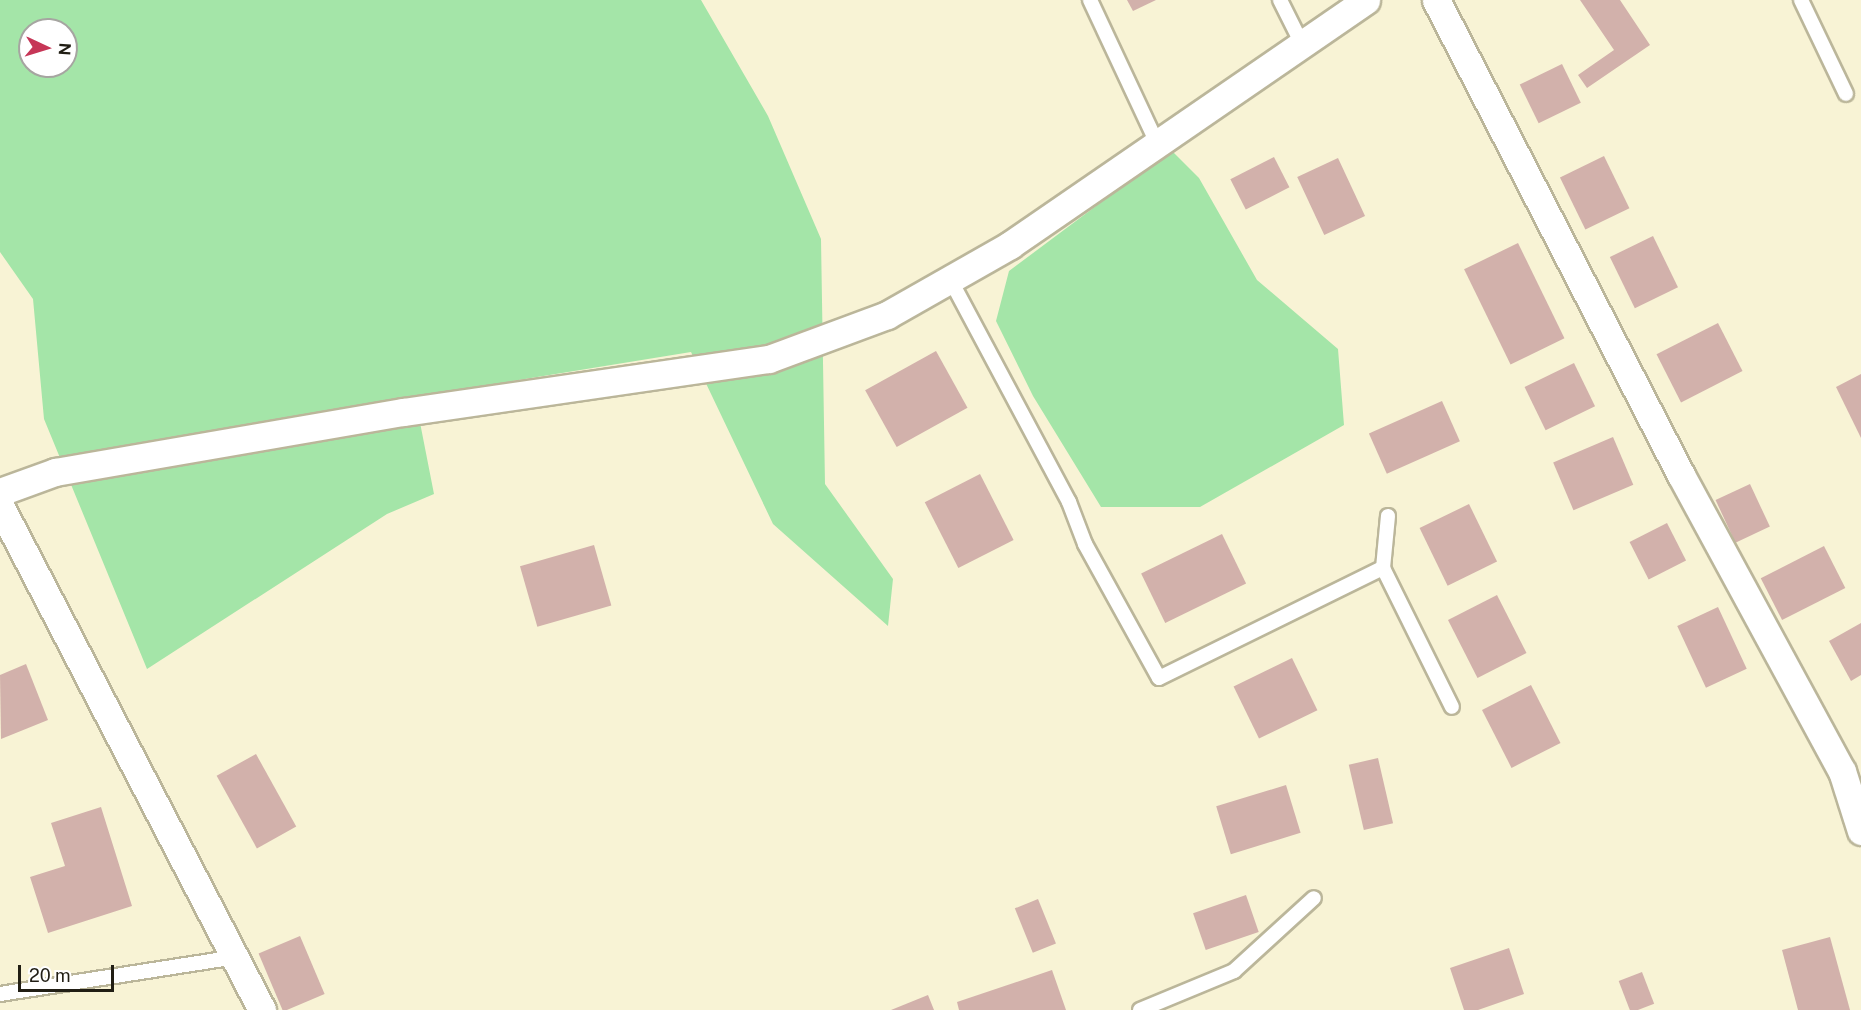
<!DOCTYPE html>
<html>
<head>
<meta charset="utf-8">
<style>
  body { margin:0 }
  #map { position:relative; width:1861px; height:1010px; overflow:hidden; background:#f8f3d5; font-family:"Public Sans",sans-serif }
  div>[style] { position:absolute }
  .green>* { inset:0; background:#a4e5a8 }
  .building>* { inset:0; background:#d2b1ab; transform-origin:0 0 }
  .roads { filter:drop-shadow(2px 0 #bbb69a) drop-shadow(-2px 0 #bbb69a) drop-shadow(0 2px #bbb69a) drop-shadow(0 -2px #bbb69a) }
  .service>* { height:14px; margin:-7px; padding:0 7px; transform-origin:7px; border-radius:7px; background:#fff }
  .minor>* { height:27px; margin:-13.5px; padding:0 13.5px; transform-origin:13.5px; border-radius:13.5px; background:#fff }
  span { translate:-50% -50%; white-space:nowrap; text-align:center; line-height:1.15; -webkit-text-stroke:5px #fff; paint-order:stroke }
  .north { position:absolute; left:18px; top:18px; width:60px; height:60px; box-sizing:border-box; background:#fff; border:2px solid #a6a5a1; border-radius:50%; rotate:94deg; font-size:16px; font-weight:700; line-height:24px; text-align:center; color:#211e14 }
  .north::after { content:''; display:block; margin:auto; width:21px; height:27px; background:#c63657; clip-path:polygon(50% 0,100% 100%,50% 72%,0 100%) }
  .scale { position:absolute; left:18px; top:965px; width:96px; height:27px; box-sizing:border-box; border:3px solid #211e14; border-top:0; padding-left:8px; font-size:18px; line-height:21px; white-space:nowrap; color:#211e14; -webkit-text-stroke:4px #fff; paint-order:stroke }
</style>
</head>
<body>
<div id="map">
  <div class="green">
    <i style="clip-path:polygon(evenodd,0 0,701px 0,768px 116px,821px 239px,825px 484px,893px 579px,888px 626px,773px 524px,691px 352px,415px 397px,434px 494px,387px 514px,147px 669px,44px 419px,33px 299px,0 252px,0 0,30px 30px,66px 30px,66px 66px,30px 66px,30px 30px)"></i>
    <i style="clip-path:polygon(1171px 150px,1199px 178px,1257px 280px,1338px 349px,1344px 425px,1200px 507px,1101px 507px,1033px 396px,996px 321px,1009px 271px)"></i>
  </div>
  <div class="building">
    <i style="clip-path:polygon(1127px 0,1156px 0,1133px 11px)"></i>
    <i style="clip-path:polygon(1580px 0,1620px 0,1650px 45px,1587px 88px,1578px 75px,1614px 50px)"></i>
    <i style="left:1562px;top:64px;width:43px;height:47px;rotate:64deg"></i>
    <i style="left:1604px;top:156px;width:58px;height:49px;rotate:64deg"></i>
    <i style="left:1274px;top:157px;width:34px;height:49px;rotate:63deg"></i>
    <i style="left:1338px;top:158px;width:64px;height:45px;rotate:65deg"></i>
    <i style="left:1653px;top:236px;width:57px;height:48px;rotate:64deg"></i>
    <i style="left:1518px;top:243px;width:106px;height:60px;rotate:64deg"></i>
    <i style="left:1718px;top:323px;width:54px;height:69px;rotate:63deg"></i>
    <i style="left:936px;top:351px;width:65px;height:81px;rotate:61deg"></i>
    <i style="left:1574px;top:363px;width:48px;height:55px;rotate:64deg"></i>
    <i style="clip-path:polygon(1861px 374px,1861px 438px,1836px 387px)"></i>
    <i style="left:1442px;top:401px;width:44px;height:80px;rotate:66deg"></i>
    <i style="left:1613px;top:437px;width:52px;height:65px;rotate:67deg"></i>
    <i style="left:980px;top:474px;width:74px;height:62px;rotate:63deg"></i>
    <i style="left:1750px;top:484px;width:47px;height:38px;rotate:65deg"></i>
    <i style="left:1469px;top:504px;width:64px;height:55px;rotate:64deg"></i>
    <i style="left:1667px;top:523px;width:42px;height:42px;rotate:63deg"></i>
    <i style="left:1222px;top:534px;width:55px;height:90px;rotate:64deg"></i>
    <i style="left:594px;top:545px;width:63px;height:77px;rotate:74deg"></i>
    <i style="left:1824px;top:546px;width:47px;height:71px;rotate:63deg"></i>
    <i style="left:1497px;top:595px;width:65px;height:55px;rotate:63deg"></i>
    <i style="left:1718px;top:607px;width:68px;height:45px;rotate:65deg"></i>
    <i style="clip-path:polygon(1861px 623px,1861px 675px,1851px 681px,1829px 641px)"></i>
    <i style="left:1292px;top:658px;width:58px;height:65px;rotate:64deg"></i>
    <i style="clip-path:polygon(26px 664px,48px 720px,1px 739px,0 675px)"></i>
    <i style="left:1531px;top:685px;width:65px;height:55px;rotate:63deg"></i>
    <i style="left:256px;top:754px;width:83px;height:45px;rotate:61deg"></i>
    <i style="left:1378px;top:758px;width:67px;height:30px;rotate:77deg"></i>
    <i style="left:1286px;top:785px;width:50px;height:73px;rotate:73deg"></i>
    <i style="clip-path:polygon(101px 807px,132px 906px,48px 933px,30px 877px,65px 866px,51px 823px)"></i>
    <i style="left:1246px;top:895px;width:39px;height:56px;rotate:71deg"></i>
    <i style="left:1038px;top:899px;width:48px;height:25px;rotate:68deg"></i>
    <i style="left:300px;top:936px;width:63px;height:45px;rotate:67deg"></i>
    <i style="clip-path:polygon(1830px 937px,1850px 1010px,1798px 1010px,1782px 950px)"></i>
    <i style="clip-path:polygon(1509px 948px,1524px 994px,1478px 1010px,1464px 1010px,1450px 968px)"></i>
    <i style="clip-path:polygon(1052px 970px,1066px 1010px,959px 1010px,957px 1002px)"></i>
    <i style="left:1642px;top:972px;width:34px;height:25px;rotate:69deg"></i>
    <i style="clip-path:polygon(928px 995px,934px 1010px,891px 1010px)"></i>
  </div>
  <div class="roads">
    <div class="service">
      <i style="left:1090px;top:0;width:160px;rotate:64.9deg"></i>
      <i style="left:1280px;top:0;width:49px;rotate:63.4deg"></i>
      <i style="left:1801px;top:0;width:104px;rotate:64.4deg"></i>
      <i style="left:950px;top:279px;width:253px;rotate:61.9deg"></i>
      <i style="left:1069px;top:502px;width:45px;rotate:69.1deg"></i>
      <i style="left:1085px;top:544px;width:153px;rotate:61.1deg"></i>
      <i style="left:1159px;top:678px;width:250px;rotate:-26.2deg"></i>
      <i style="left:1388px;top:516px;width:52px;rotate:95.5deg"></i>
      <i style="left:1383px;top:568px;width:155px;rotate:63.6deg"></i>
      <i style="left:0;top:994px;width:238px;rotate:-8.9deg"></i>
      <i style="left:1140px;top:1010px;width:102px;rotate:-22.5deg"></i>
      <i style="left:1234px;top:971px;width:108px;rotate:-42.4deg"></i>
    </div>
    <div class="minor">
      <i style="left:1436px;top:0;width:534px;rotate:62.72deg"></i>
      <i style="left:1681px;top:475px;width:337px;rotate:61.5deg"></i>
      <i style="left:1842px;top:771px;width:63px;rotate:72.4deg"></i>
      <i style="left:0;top:492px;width:59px;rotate:-20deg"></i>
      <i style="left:55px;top:472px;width:354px;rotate:-9.8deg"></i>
      <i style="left:404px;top:412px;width:369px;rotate:-8.3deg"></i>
      <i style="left:769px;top:359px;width:126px;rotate:-20.4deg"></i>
      <i style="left:887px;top:315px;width:142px;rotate:-29.6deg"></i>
      <i style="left:1010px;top:245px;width:432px;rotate:-34.5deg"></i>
      <i style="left:0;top:506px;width:568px;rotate:62.53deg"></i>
    </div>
  </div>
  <div class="north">N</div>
  <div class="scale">20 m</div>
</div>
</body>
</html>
